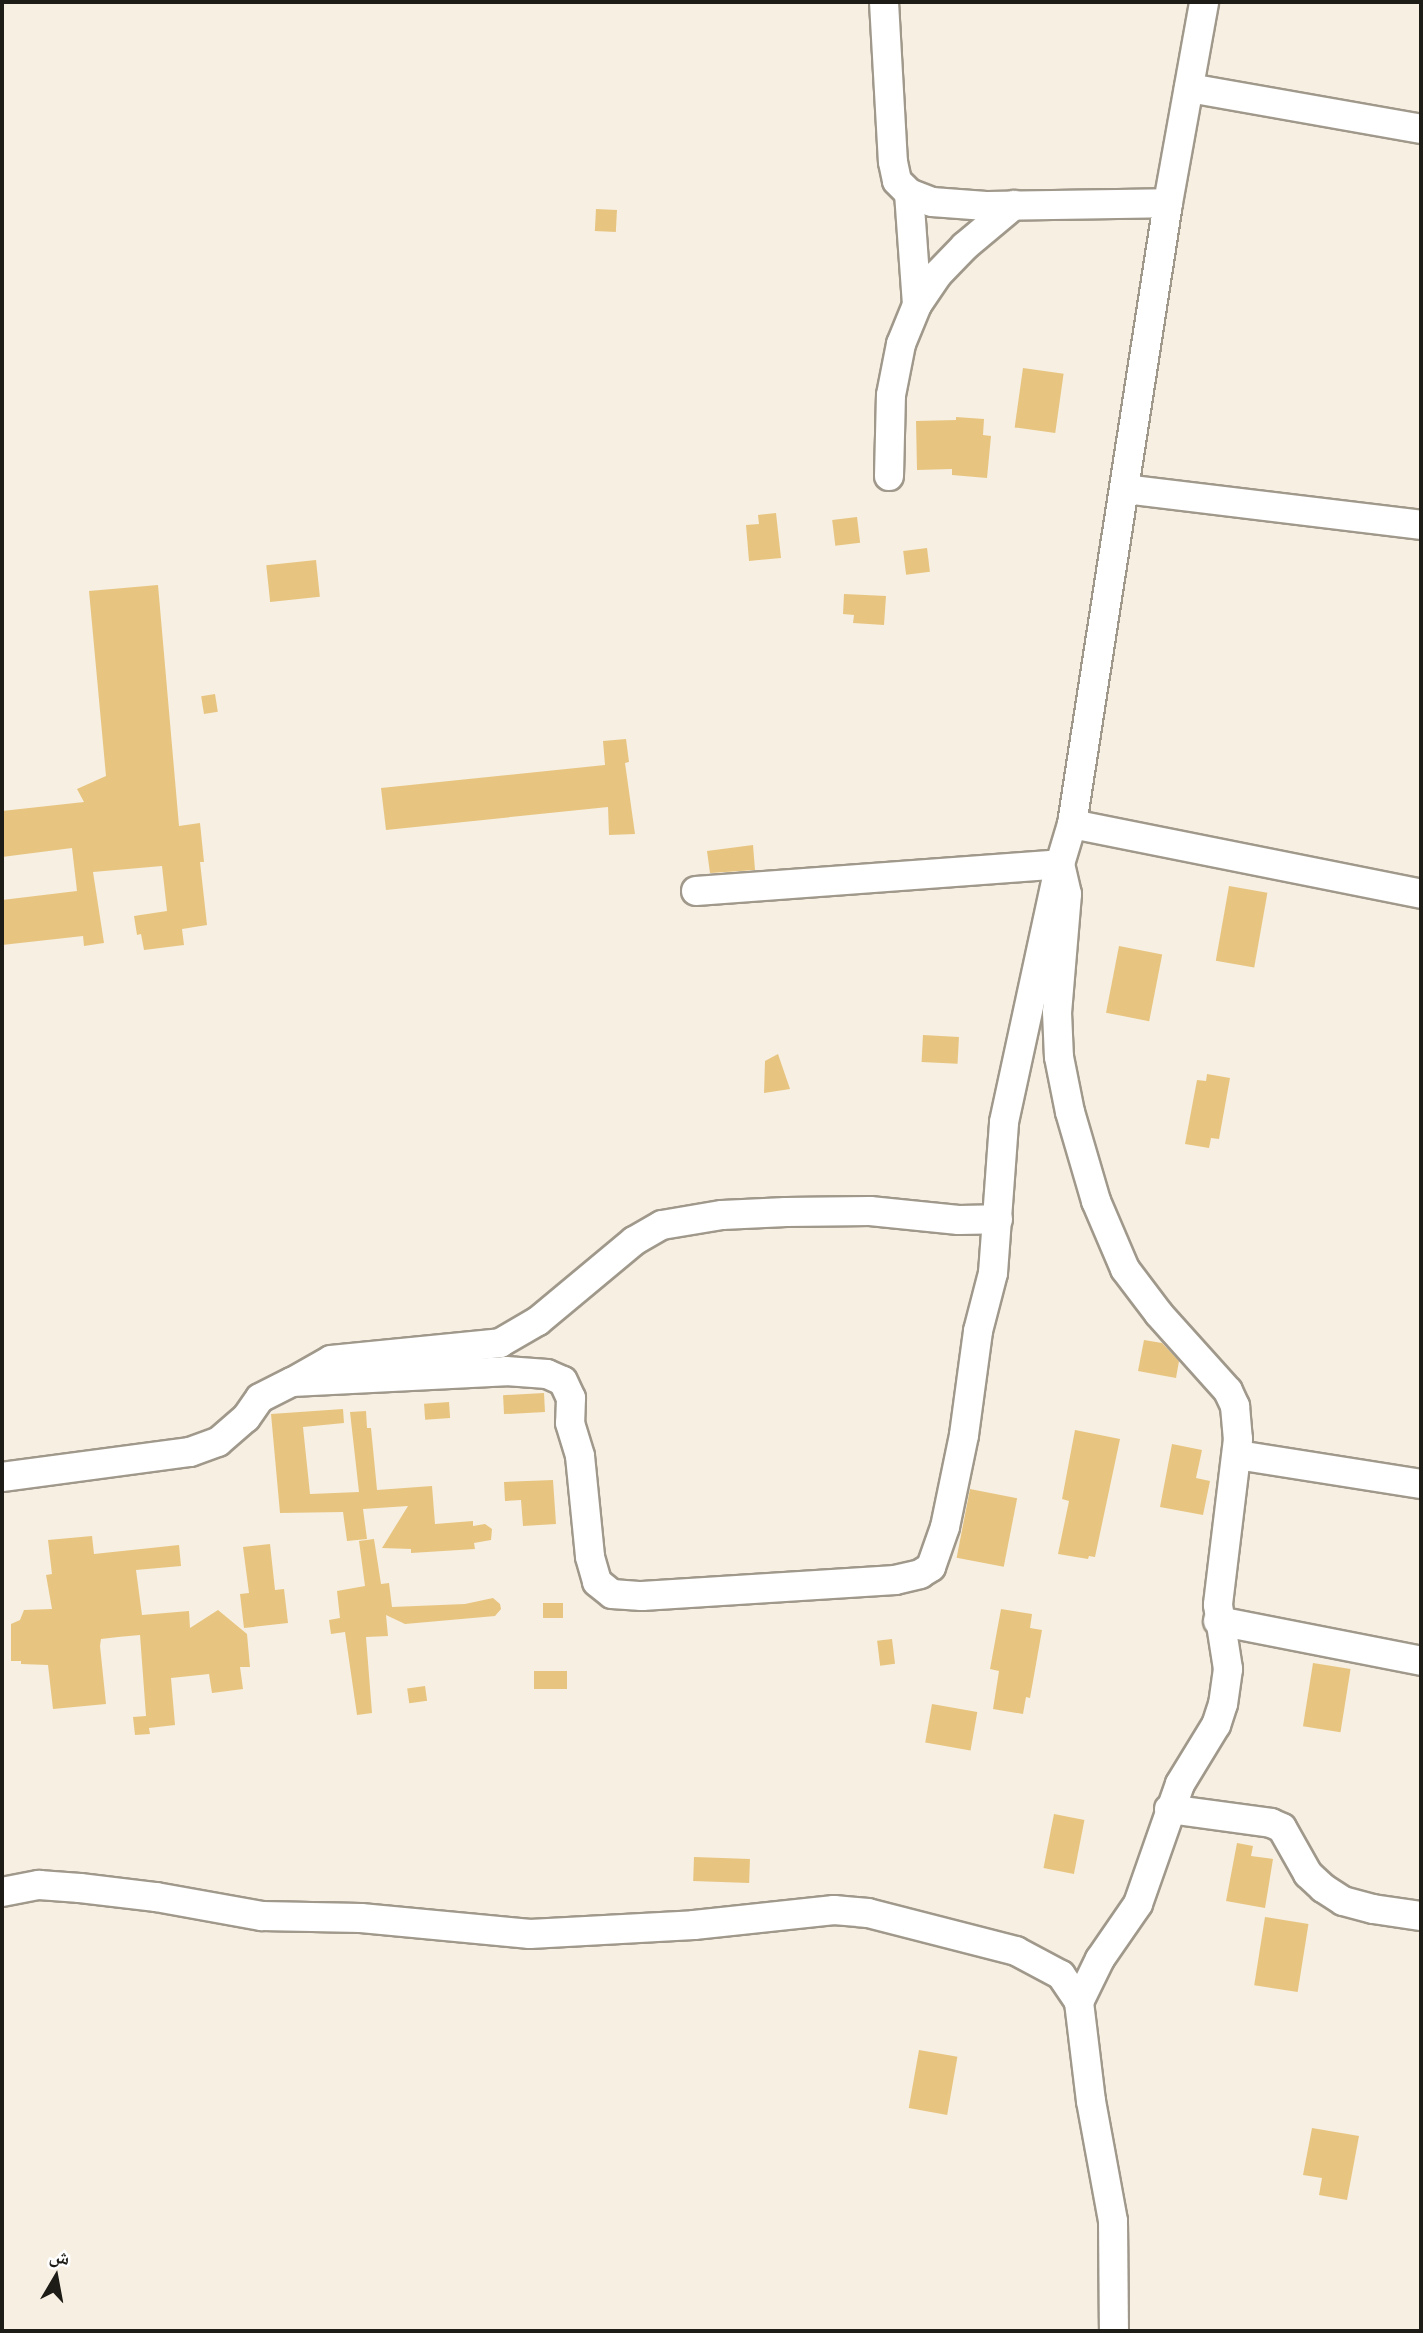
<!DOCTYPE html>
<html>
<head>
<meta charset="utf-8">
<style>
  body { margin:0 }
  #map { position:relative; width:1423px; height:2333px; overflow:hidden; background:#f7efe1; font-family:"PT Sans","Noto Naskh Arabic",sans-serif }
  div>[style] { position:absolute }
  .building>* { inset:0; background:#e7c580; transform-origin:0 0 }
  .roads { filter:drop-shadow(2px 0 #a0998b) drop-shadow(-2px 0 #a0998b) drop-shadow(0 2px #a0998b) drop-shadow(0 -2px #a0998b) }
  .minor>* { height:28px; margin:-14px; padding:0 14px; transform-origin:14px; border-radius:14px; background:#fff }
  span { translate:-50% -50%; white-space:nowrap; text-align:center; line-height:1.15; -webkit-text-stroke:5px #fff; paint-order:stroke }
  .frame { position:absolute; inset:0; border:4px solid #1e1c17; pointer-events:none }
  .north { position:absolute; left:21px; top:2242px; width:70px; height:70px; -webkit-text-stroke:5px #fff; paint-order:stroke; rotate:10deg; font-size:19px; font-weight:700; line-height:28px; text-align:center; color:#1e1c17 }
  .north::after { content:''; display:block; margin:auto; width:24px; height:32px; background:#1e1c17; clip-path:polygon(50% 0,100% 100%,50% 72%,0 100%) }
</style>
</head>
<body>
<div id="map">
  <div class="building">
    <i style="left:596px;top:209px;width:21px;height:22px;rotate:3deg"></i>
    <i style="left:1023px;top:368px;width:41px;height:60px;rotate:8deg"></i>
    <i style="clip-path:polygon(956px 417px,984px 419px,983px 435px,991px 436px,987px 478px,952px 475px,952px 469px,917px 470px,916px 421px,956px 420px)"></i>
    <i style="clip-path:polygon(776px 513px,781px 558px,749px 561px,746px 525px,759px 524px,758px 515px)"></i>
    <i style="left:857px;top:517px;width:26px;height:25px;rotate:83deg"></i>
    <i style="left:927px;top:548px;width:24px;height:24px;rotate:83deg"></i>
    <i style="left:316px;top:560px;width:37px;height:50px;rotate:84deg"></i>
    <i style="clip-path:polygon(158px 585px,179px 826px,200px 823px,204px 862px,200px 862px,207px 925px,182px 929px,184px 945px,144px 950px,141px 934px,137px 935px,134px 916px,167px 911px,162px 866px,93px 872px,104px 943px,84px 946px,83px 936px,2px 945px,2px 900px,77px 891px,72px 848px,2px 857px,2px 811px,84px 802px,77px 789px,106px 776px,89px 591px)"></i>
    <i style="clip-path:polygon(844px 594px,886px 596px,884px 625px,853px 623px,854px 615px,843px 614px)"></i>
    <i style="left:215px;top:694px;width:18px;height:14px;rotate:81deg"></i>
    <i style="clip-path:polygon(626px 739px,629px 762px,625px 763px,635px 834px,609px 835px,608px 807px,386px 830px,381px 788px,605px 765px,603px 741px)"></i>
    <i style="clip-path:polygon(753px 845px,755px 870px,710px 873px,707px 851px)"></i>
    <i style="left:1229px;top:886px;width:39px;height:76px;rotate:10deg"></i>
    <i style="left:1119px;top:946px;width:44px;height:68px;rotate:11deg"></i>
    <i style="left:923px;top:1035px;width:36px;height:27px;rotate:3deg"></i>
    <i style="clip-path:polygon(778px 1054px,790px 1089px,764px 1093px,765px 1061px)"></i>
    <i style="clip-path:polygon(1207px 1074px,1230px 1078px,1219px 1139px,1211px 1138px,1209px 1148px,1185px 1144px,1197px 1080px,1206px 1081px)"></i>
    <i style="clip-path:polygon(1144px 1340px,1162px 1343px,1179px 1361px,1176px 1378px,1138px 1371px)"></i>
    <i style="left:544px;top:1393px;width:19px;height:41px;rotate:87deg"></i>
    <i style="left:449px;top:1402px;width:16px;height:25px;rotate:86deg"></i>
    <i style="clip-path:polygon(343px 1409px,344px 1423px,303px 1427px,310px 1494px,359px 1492px,350px 1412px,366px 1411px,367px 1428px,371px 1428px,377px 1490px,432px 1486px,435px 1524px,473px 1521px,473px 1526px,485px 1524px,492px 1529px,491px 1540px,474px 1543px,475px 1549px,411px 1553px,411px 1549px,382px 1548px,408px 1506px,363px 1509px,367px 1539px,347px 1541px,343px 1512px,280px 1513px,271px 1414px)"></i>
    <i style="clip-path:polygon(1075px 1430px,1120px 1439px,1095px 1557px,1089px 1556px,1088px 1559px,1058px 1554px,1069px 1501px,1062px 1499px)"></i>
    <i style="clip-path:polygon(1172px 1444px,1202px 1450px,1196px 1478px,1210px 1481px,1203px 1515px,1160px 1507px)"></i>
    <i style="clip-path:polygon(553px 1480px,556px 1524px,523px 1526px,521px 1500px,505px 1501px,504px 1482px)"></i>
    <i style="left:970px;top:1489px;width:48px;height:70px;rotate:11deg"></i>
    <i style="clip-path:polygon(92px 1536px,94px 1554px,179px 1545px,181px 1566px,136px 1570px,142px 1615px,189px 1611px,190px 1628px,218px 1610px,247px 1634px,250px 1667px,240px 1667px,243px 1689px,212px 1693px,209px 1674px,171px 1678px,175px 1725px,149px 1728px,150px 1734px,135px 1735px,133px 1717px,146px 1716px,140px 1635px,118px 1637px,101px 1639px,100px 1646px,106px 1704px,53px 1709px,48px 1665px,21px 1664px,21px 1661px,11px 1661px,11px 1624px,20px 1620px,24px 1610px,52px 1609px,46px 1575px,52px 1574px,48px 1540px)"></i>
    <i style="clip-path:polygon(374px 1539px,381px 1584px,389px 1583px,392px 1607px,465px 1604px,493px 1598px,500px 1604px,501px 1609px,495px 1616px,405px 1624px,386px 1615px,388px 1636px,366px 1637px,372px 1713px,357px 1715px,345px 1632px,331px 1634px,329px 1620px,340px 1618px,337px 1591px,365px 1586px,359px 1541px)"></i>
    <i style="clip-path:polygon(270px 1544px,275px 1590px,284px 1589px,288px 1623px,244px 1628px,240px 1594px,249px 1593px,243px 1547px)"></i>
    <i style="left:543px;top:1603px;width:20px;height:15px"></i>
    <i style="clip-path:polygon(1001px 1609px,1032px 1614px,1030px 1628px,1042px 1630px,1030px 1698px,1026px 1697px,1023px 1714px,993px 1709px,999px 1671px,990px 1669px)"></i>
    <i style="left:892px;top:1639px;width:25px;height:15px;rotate:83deg"></i>
    <i style="left:1313px;top:1663px;width:38px;height:64px;rotate:9deg"></i>
    <i style="left:534px;top:1671px;width:33px;height:18px"></i>
    <i style="left:425px;top:1686px;width:15px;height:18px;rotate:82deg"></i>
    <i style="left:932px;top:1704px;width:46px;height:39px;rotate:10deg"></i>
    <i style="left:1054px;top:1814px;width:31px;height:55px;rotate:11deg"></i>
    <i style="clip-path:polygon(1237px 1843px,1253px 1846px,1251px 1856px,1273px 1859px,1265px 1908px,1226px 1901px)"></i>
    <i style="left:694px;top:1857px;width:56px;height:24px;rotate:2deg"></i>
    <i style="left:1265px;top:1917px;width:44px;height:69px;rotate:9deg"></i>
    <i style="left:919px;top:2050px;width:39px;height:59px;rotate:10deg"></i>
    <i style="clip-path:polygon(1312px 2128px,1359px 2136px,1347px 2200px,1319px 2195px,1322px 2178px,1303px 2175px)"></i>
  </div>
  <div class="roads">
    <div class="minor">
      <i style="left:884px;top:2px;width:160px;rotate:86.8deg"></i>
      <i style="left:893px;top:162px;width:19px;rotate:78deg"></i>
      <i style="left:897px;top:181px;width:17px;rotate:45deg"></i>
      <i style="left:909px;top:193px;width:25px;rotate:21deg"></i>
      <i style="left:932px;top:202px;width:54px;rotate:4.2deg"></i>
      <i style="left:986px;top:206px;width:182px;rotate:-0.9deg"></i>
      <i style="left:1189px;top:88px;width:236px;rotate:10deg"></i>
      <i style="left:909px;top:193px;width:112px;rotate:85.9deg"></i>
      <i style="left:889px;top:476px;width:81px;rotate:-88.6deg"></i>
      <i style="left:891px;top:395px;width:52px;rotate:-78.9deg"></i>
      <i style="left:901px;top:344px;width:42px;rotate:-67.7deg"></i>
      <i style="left:917px;top:305px;width:37px;rotate:-56deg"></i>
      <i style="left:938px;top:274px;width:39px;rotate:-46deg"></i>
      <i style="left:965px;top:246px;width:64px;rotate:-39.9deg"></i>
      <i style="left:1125px;top:489px;width:298px;rotate:6.9deg"></i>
      <i style="left:1072px;top:824px;width:356px;rotate:11.3deg"></i>
      <i style="left:696px;top:891px;width:365px;rotate:-4.2deg"></i>
      <i style="left:1060px;top:864px;width:31px;rotate:77deg"></i>
      <i style="left:1067px;top:894px;width:118px;rotate:94.8deg"></i>
      <i style="left:1057px;top:1012px;width:45px;rotate:87.5deg"></i>
      <i style="left:1059px;top:1057px;width:56px;rotate:78.7deg"></i>
      <i style="left:1070px;top:1112px;width:93px;rotate:73.7deg"></i>
      <i style="left:1096px;top:1201px;width:74px;rotate:66.9deg"></i>
      <i style="left:1125px;top:1269px;width:56px;rotate:52.9deg"></i>
      <i style="left:1159px;top:1314px;width:103px;rotate:48.1deg"></i>
      <i style="left:1228px;top:1391px;width:17px;rotate:65deg"></i>
      <i style="left:1235px;top:1406px;width:33px;rotate:85deg"></i>
      <i style="left:1238px;top:1439px;width:167px;rotate:96.9deg"></i>
      <i style="left:1218px;top:1605px;width:65px;rotate:81.1deg"></i>
      <i style="left:1228px;top:1669px;width:35px;rotate:98deg"></i>
      <i style="left:1223px;top:1704px;width:22px;rotate:108deg"></i>
      <i style="left:1216px;top:1725px;width:69px;rotate:121.4deg"></i>
      <i style="left:1180px;top:1784px;width:127px;rotate:109.3deg"></i>
      <i style="left:1138px;top:1904px;width:67px;rotate:124.6deg"></i>
      <i style="left:1100px;top:1959px;width:48px;rotate:116deg"></i>
      <i style="left:296px;top:1380px;width:40px;rotate:-29.7deg"></i>
      <i style="left:331px;top:1360px;width:170px;rotate:-5.7deg"></i>
      <i style="left:500px;top:1343px;width:44px;rotate:-30.1deg"></i>
      <i style="left:538px;top:1321px;width:125px;rotate:-39.8deg"></i>
      <i style="left:634px;top:1241px;width:32px;rotate:-30deg"></i>
      <i style="left:662px;top:1225px;width:61px;rotate:-9.5deg"></i>
      <i style="left:722px;top:1215px;width:64px;rotate:-2.7deg"></i>
      <i style="left:786px;top:1212px;width:84px;rotate:-0.7deg"></i>
      <i style="left:870px;top:1211px;width:89px;rotate:5.8deg"></i>
      <i style="left:959px;top:1220px;width:39px;rotate:-1deg"></i>
      <i style="left:1238px;top:1455px;width:185px;rotate:9deg"></i>
      <i style="left:2px;top:1477px;width:190px;rotate:-7.6deg"></i>
      <i style="left:190px;top:1452px;width:30px;rotate:-20deg"></i>
      <i style="left:218px;top:1442px;width:37px;rotate:-41deg"></i>
      <i style="left:246px;top:1418px;width:24px;rotate:-55deg"></i>
      <i style="left:260px;top:1398px;width:36px;rotate:-27deg"></i>
      <i style="left:292px;top:1382px;width:214px;rotate:-2.9deg"></i>
      <i style="left:506px;top:1371px;width:41px;rotate:4.2deg"></i>
      <i style="left:547px;top:1374px;width:17px;rotate:24deg"></i>
      <i style="left:563px;top:1381px;width:19px;rotate:65deg"></i>
      <i style="left:571px;top:1398px;width:25px;rotate:92deg"></i>
      <i style="left:570px;top:1423px;width:34px;rotate:73deg"></i>
      <i style="left:580px;top:1456px;width:101px;rotate:84.3deg"></i>
      <i style="left:590px;top:1557px;width:26px;rotate:74deg"></i>
      <i style="left:597px;top:1582px;width:19px;rotate:39deg"></i>
      <i style="left:612px;top:1594px;width:30px;rotate:4deg"></i>
      <i style="left:642px;top:1596px;width:254px;rotate:-3.6deg"></i>
      <i style="left:895px;top:1580px;width:26px;rotate:-13deg"></i>
      <i style="left:920px;top:1574px;width:13px;rotate:-32deg"></i>
      <i style="left:931px;top:1567px;width:42px;rotate:-70.7deg"></i>
      <i style="left:945px;top:1527px;width:94px;rotate:-78.3deg"></i>
      <i style="left:964px;top:1435px;width:105px;rotate:-82.3deg"></i>
      <i style="left:978px;top:1331px;width:60px;rotate:-75.5deg"></i>
      <i style="left:993px;top:1273px;width:151px;rotate:-85.8deg"></i>
      <i style="left:1004px;top:1122px;width:264px;rotate:-77.8deg"></i>
      <i style="left:1060px;top:864px;width:42px;rotate:-73.3deg"></i>
      <i style="left:1072px;top:824px;width:628px;rotate:-81.21deg"></i>
      <i style="left:1168px;top:203px;width:204px;rotate:-79.8deg"></i>
      <i style="left:1218px;top:1621px;width:207px;rotate:11.1deg"></i>
      <i style="left:1169px;top:1809px;width:103px;rotate:7.8deg"></i>
      <i style="left:1271px;top:1823px;width:12px;rotate:24deg"></i>
      <i style="left:1282px;top:1828px;width:53px;rotate:60.5deg"></i>
      <i style="left:1308px;top:1874px;width:21px;rotate:43deg"></i>
      <i style="left:1323px;top:1888px;width:24px;rotate:33deg"></i>
      <i style="left:1343px;top:1901px;width:31px;rotate:15deg"></i>
      <i style="left:1373px;top:1909px;width:49px;rotate:8.3deg"></i>
      <i style="left:2px;top:1892px;width:38px;rotate:-11deg"></i>
      <i style="left:39px;top:1885px;width:41px;rotate:4.2deg"></i>
      <i style="left:80px;top:1888px;width:77px;rotate:6.8deg"></i>
      <i style="left:156px;top:1897px;width:108px;rotate:10.2deg"></i>
      <i style="left:262px;top:1916px;width:99px;rotate:1.2deg"></i>
      <i style="left:361px;top:1918px;width:170px;rotate:5.4deg"></i>
      <i style="left:530px;top:1934px;width:164px;rotate:-3.1deg"></i>
      <i style="left:694px;top:1925px;width:141px;rotate:-6.1deg"></i>
      <i style="left:834px;top:1910px;width:34px;rotate:5deg"></i>
      <i style="left:868px;top:1913px;width:153px;rotate:14.4deg"></i>
      <i style="left:1016px;top:1951px;width:51px;rotate:28.1deg"></i>
      <i style="left:1061px;top:1975px;width:32px;rotate:56deg"></i>
      <i style="left:1079px;top:2002px;width:100px;rotate:83.1deg"></i>
      <i style="left:1091px;top:2101px;width:122px;rotate:79.6deg"></i>
      <i style="left:1113px;top:2221px;width:110px;rotate:89.5deg"></i>
    </div>
  </div>
  <div class="frame"></div>
  <div class="north">ش</div>
</div>
</body>
</html>
